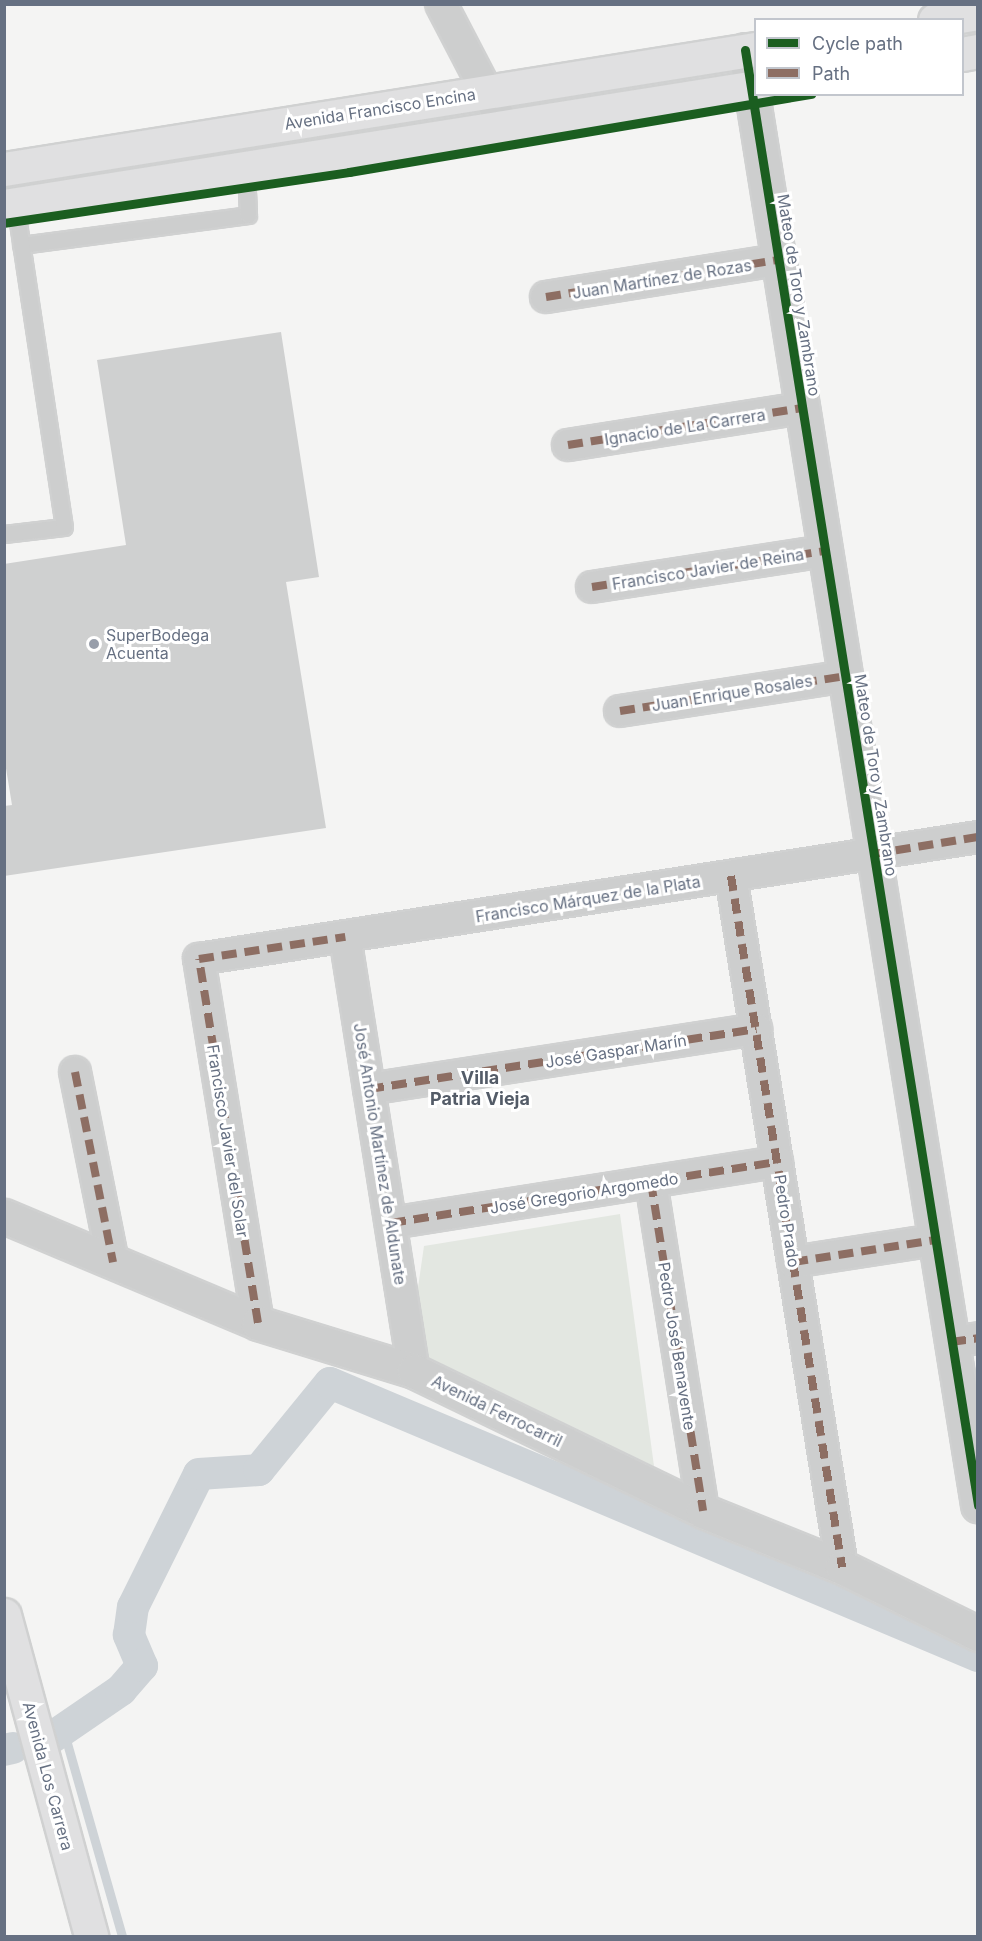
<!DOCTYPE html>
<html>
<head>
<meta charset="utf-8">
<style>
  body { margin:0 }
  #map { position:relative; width:982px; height:1941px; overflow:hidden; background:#f4f4f3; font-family:Inter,sans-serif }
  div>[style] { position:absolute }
  .green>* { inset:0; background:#e3e7e1 }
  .stream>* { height:9px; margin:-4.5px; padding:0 4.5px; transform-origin:4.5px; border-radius:4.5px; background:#ced3d7 }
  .canal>* { height:32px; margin:-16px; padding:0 16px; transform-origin:16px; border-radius:16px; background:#ced3d7 }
  .building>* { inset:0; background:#cfd0d0 }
  .roads { filter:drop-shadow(2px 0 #d0d1d1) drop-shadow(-2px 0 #d0d1d1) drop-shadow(0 2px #d0d1d1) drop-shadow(0 -2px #d0d1d1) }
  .service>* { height:15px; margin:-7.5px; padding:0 7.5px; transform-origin:7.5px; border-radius:7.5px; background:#cdcece }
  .minor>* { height:30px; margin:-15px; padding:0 15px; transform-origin:15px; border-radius:15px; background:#cdcece }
  .tertiary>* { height:33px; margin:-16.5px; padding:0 16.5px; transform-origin:16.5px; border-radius:16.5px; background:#cdcece }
  .primary>* { height:33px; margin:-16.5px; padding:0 16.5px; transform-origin:16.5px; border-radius:16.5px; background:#e0e0e1 }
  .quiet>* { height:8px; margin-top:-4px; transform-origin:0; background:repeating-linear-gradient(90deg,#8d6e63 0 15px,transparent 0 23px) }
  .cycleway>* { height:9px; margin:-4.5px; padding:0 4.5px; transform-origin:4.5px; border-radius:4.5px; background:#1b5e20 }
  .dots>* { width:16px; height:16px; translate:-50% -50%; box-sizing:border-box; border:3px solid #fff; border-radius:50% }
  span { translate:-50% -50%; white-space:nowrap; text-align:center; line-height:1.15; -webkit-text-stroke:6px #fff; paint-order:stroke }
  .street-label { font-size:16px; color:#667082 }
  .poi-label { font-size:16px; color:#667082 }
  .left { translate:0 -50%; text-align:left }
  .neighbourhood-label { font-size:18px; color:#535b67; font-weight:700 }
  .frame { position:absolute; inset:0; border:6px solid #667082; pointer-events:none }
  .legend { position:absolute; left:754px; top:18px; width:210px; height:78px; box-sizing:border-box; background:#fff; border:2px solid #c2c6cd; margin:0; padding:8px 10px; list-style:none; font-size:18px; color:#667082 }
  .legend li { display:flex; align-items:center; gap:12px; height:30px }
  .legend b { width:30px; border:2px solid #c2c6cd }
</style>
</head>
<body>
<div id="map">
  <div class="green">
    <i style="clip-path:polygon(620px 1214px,654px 1466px,407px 1364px,424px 1246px)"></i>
  </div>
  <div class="stream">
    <i style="left:63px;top:1729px;width:215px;rotate:74.1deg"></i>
  </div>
  <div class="canal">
    <i style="left:51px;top:1738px;width:85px;rotate:-34.4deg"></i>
    <i style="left:121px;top:1690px;width:32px;rotate:-49deg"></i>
    <i style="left:142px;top:1666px;width:34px;rotate:-113deg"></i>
    <i style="left:129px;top:1635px;width:28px;rotate:-82deg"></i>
    <i style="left:133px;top:1607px;width:148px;rotate:-63.6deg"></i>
    <i style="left:199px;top:1474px;width:60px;rotate:-3.8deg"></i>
    <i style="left:259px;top:1470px;width:112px;rotate:-50.8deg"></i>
    <i style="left:330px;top:1383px;width:703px;rotate:22.85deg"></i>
    <i style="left:4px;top:1750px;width:9px;rotate:-13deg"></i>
  </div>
  <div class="building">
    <i style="clip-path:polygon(281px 332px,319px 577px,286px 582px,326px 828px,4px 876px,4px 806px,12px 805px,4px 756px,4px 564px,126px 545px,97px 360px)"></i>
  </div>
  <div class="roads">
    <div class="service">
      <i style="left:21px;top:245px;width:229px;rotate:-7.5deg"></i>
      <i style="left:248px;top:215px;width:47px;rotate:-92.4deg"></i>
      <i style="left:4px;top:534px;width:60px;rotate:-6.7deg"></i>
      <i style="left:64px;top:527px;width:327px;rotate:-98.6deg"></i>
    </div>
    <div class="minor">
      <i style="left:441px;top:4px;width:139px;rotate:62.5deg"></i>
      <i style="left:546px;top:297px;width:235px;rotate:-9.1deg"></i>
      <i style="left:568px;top:445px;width:237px;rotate:-9deg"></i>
      <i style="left:592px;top:587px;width:236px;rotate:-8.8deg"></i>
      <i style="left:620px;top:711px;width:228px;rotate:-8.8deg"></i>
      <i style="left:731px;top:876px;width:700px;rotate:80.87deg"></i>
      <i style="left:345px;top:937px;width:439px;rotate:81deg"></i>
      <i style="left:75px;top:1072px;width:194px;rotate:78.7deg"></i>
      <i style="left:369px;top:1089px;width:392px;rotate:-8.8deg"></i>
      <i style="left:651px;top:1182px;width:333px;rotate:81deg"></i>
      <i style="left:391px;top:1223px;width:391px;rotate:-9deg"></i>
      <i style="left:793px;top:1262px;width:144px;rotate:-8.8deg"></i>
      <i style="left:258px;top:1323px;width:369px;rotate:-99.2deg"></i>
      <i style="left:199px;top:959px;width:788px;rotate:-8.9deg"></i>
      <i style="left:951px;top:1342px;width:27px;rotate:-8deg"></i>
    </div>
    <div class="tertiary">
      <i style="left:745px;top:50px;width:1474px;rotate:80.9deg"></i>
      <i style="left:4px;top:1216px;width:276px;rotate:22.8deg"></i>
      <i style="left:258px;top:1323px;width:163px;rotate:17.1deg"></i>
      <i style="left:414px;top:1371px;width:321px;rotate:25.8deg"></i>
      <i style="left:703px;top:1511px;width:150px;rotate:21.9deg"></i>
      <i style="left:842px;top:1567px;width:152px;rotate:26.2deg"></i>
    </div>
    <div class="primary">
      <i style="left:935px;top:20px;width:44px;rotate:-9.2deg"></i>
      <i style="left:962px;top:54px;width:16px;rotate:-11deg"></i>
      <i style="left:4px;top:169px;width:762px;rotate:-9.07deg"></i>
      <i style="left:4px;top:206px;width:761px;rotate:-8.99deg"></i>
      <i style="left:4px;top:1615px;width:333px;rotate:74.8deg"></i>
    </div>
  </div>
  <div class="quiet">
    <i style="left:546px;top:297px;width:235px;rotate:-9.1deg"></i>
    <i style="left:568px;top:445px;width:237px;rotate:-9deg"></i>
    <i style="left:592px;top:587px;width:236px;rotate:-8.8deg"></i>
    <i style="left:620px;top:711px;width:228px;rotate:-8.8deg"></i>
    <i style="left:873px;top:854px;width:106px;rotate:-9.2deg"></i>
    <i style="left:731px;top:876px;width:700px;rotate:80.87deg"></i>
    <i style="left:75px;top:1072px;width:194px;rotate:78.7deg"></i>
    <i style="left:369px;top:1089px;width:392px;rotate:-8.8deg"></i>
    <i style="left:651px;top:1182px;width:333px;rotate:81deg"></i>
    <i style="left:391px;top:1223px;width:391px;rotate:-9deg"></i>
    <i style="left:793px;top:1262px;width:144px;rotate:-8.8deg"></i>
    <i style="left:258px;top:1323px;width:369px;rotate:-99.2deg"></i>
    <i style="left:199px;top:959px;width:148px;rotate:-8.6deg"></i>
    <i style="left:951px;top:1342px;width:27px;rotate:-8deg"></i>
  </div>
  <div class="cycleway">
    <i style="left:745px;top:50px;width:1474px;rotate:80.9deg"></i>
    <i style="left:4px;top:223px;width:349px;rotate:-8.4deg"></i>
    <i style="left:349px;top:172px;width:469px;rotate:-9.6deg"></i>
  </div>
  <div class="dots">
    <i style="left:94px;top:644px;background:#989eaa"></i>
  </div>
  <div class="street-label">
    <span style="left:380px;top:109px;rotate:-9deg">Avenida Francisco Encina</span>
    <span style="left:662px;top:279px;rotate:-9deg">Juan Martínez de Rozas</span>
    <span style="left:799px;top:295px;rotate:81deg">Mateo de Toro y Zambrano</span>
    <span style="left:685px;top:427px;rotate:-9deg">Ignacio de La Carrera</span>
    <span style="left:708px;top:569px;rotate:-9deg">Francisco Javier de Reina</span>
    <span style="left:732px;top:693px;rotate:-9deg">Juan Enrique Rosales</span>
    <span style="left:876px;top:775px;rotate:81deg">Mateo de Toro y Zambrano</span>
    <span style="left:588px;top:899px;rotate:-9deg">Francisco Márquez de la Plata</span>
    <span style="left:616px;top:1051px;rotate:-9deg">José Gaspar Marín</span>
    <span style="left:228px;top:1141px;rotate:81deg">Francisco Javier del Solar</span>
    <span style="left:380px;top:1154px;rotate:81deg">José Antonio Martínez de Aldunate</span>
    <span style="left:584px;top:1193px;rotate:-9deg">José Gregorio Argomedo</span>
    <span style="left:787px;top:1221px;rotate:81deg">Pedro Prado</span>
    <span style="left:677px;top:1346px;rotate:81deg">Pedro José Benavente</span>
    <span style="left:497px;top:1411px;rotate:26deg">Avenida Ferrocarril</span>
    <span style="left:48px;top:1776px;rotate:75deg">Avenida Los Carrera</span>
  </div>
  <div class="poi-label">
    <span class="left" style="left:106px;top:644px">SuperBodega<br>Acuenta</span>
  </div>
  <div class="neighbourhood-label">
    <span style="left:480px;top:1089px">Villa<br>Patria Vieja</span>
  </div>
  <div class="frame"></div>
  <ul class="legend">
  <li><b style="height:8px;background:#1b5e20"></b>Cycle path</li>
  <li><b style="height:8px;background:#8d6e63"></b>Path</li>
  </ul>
</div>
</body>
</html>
